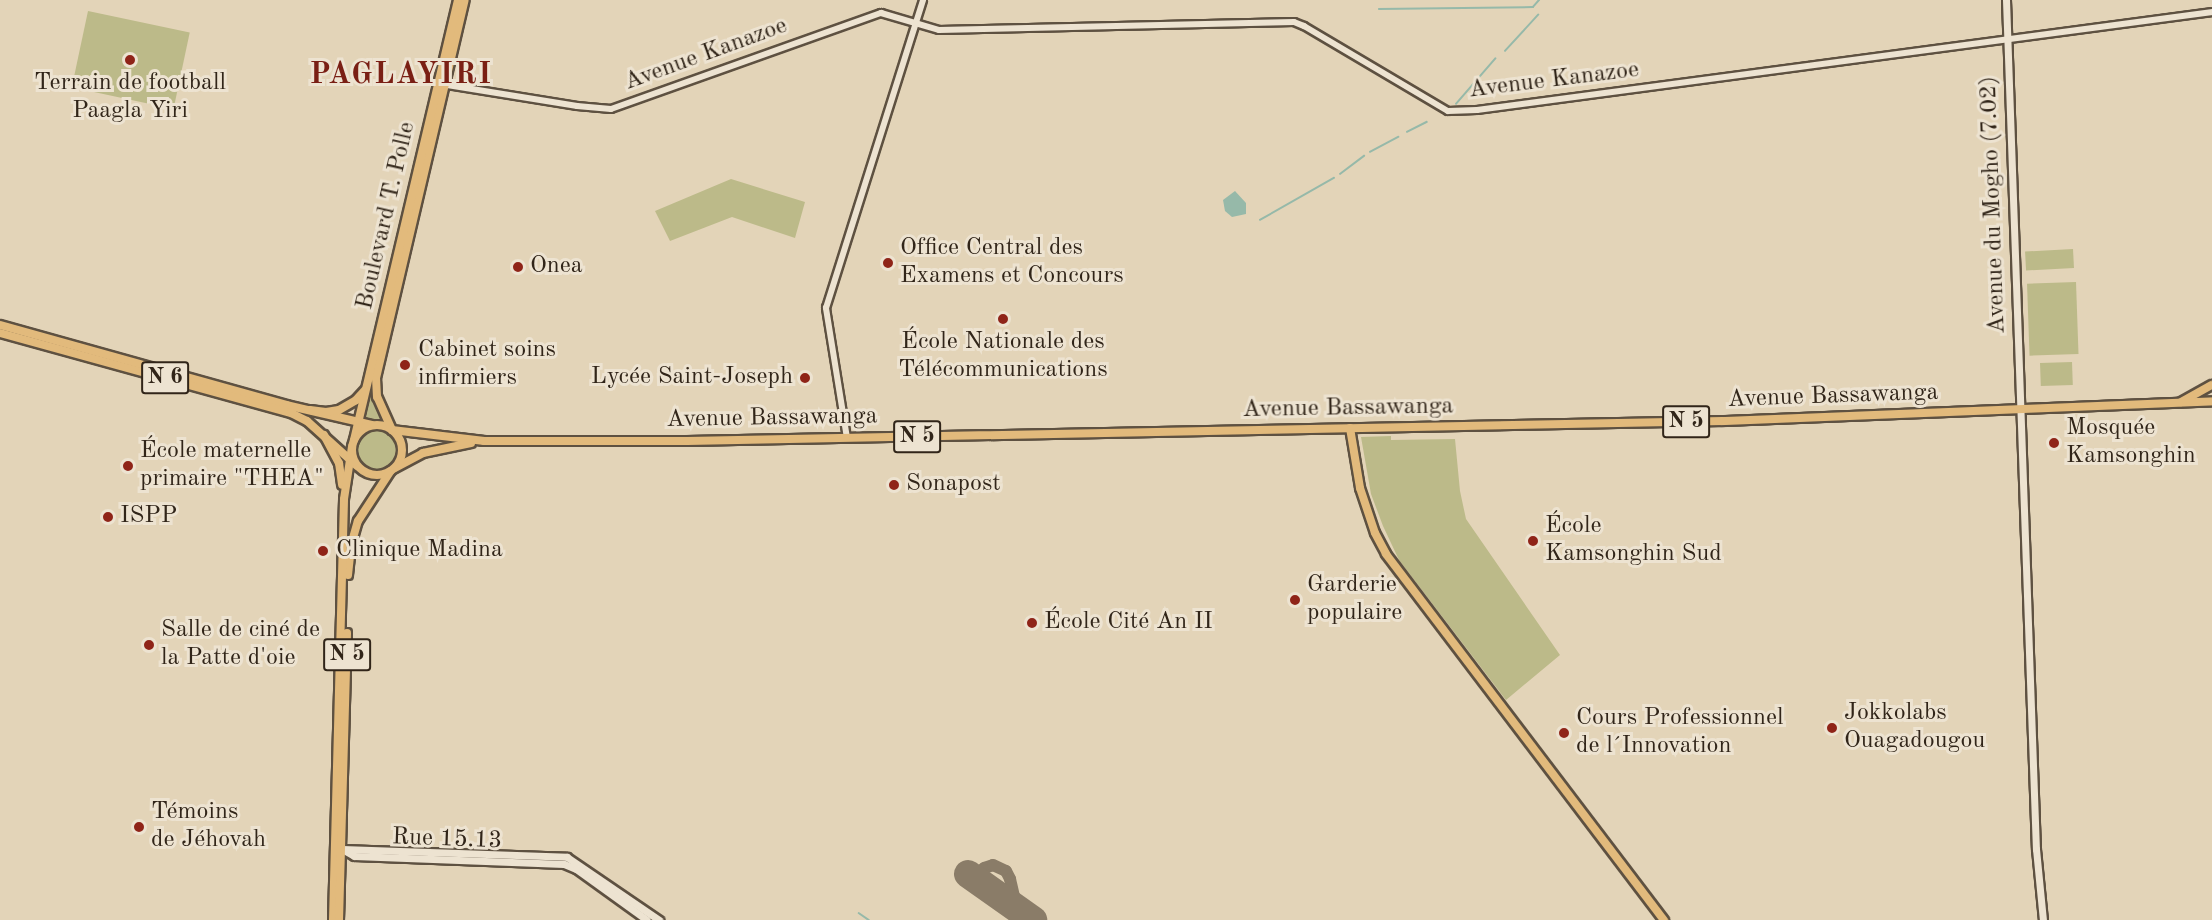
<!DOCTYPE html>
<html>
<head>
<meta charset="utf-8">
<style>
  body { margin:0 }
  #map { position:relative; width:2212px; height:920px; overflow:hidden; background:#e3d4b8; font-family:"Old Standard TT",serif }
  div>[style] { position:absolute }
  .green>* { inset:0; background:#bcba89; transform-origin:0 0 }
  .round { border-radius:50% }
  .water>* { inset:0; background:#96b9a9 }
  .stream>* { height:1.5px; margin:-0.75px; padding:0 0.75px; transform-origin:0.75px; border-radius:0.75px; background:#96b9a9 }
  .taxiway>* { height:12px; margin:-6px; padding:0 6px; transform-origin:6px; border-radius:6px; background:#8a7c68 }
  .runway>* { height:28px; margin:-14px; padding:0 14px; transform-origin:14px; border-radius:14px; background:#8a7c68 }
  .roads { filter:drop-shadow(2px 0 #5e5141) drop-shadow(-2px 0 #5e5141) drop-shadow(0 2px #5e5141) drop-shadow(0 -2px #5e5141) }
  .tertiary>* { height:6px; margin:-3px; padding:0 3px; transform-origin:3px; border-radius:3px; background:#ede3d1 }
  .secondary>* { height:7px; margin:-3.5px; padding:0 3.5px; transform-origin:3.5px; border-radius:3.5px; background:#ede3d1 }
  .primary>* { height:8px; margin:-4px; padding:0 4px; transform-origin:4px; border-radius:4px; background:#e2ba7c }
  .trunk>* { height:8px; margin:-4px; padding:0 4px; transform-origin:4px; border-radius:4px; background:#e2ba7c }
  .trunk>.ring { margin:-4px; padding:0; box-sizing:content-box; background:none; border:8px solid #e2ba7c; border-radius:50% }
  .dots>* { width:16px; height:16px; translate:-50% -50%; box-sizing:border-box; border:3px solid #ede3d1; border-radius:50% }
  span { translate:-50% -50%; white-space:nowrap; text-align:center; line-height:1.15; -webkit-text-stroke:6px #ede3d1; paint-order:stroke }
  .shield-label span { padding:2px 4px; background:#ede3d1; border:2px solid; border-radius:4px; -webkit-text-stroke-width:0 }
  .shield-label { font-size:22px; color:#312519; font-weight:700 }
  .street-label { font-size:24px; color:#312519 }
  .poi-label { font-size:24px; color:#312519 }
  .left { translate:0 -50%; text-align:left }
  .right { translate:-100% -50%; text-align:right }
  .district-label { font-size:30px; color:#7a1f14; font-weight:700; letter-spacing:1.5px }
</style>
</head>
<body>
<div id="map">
  <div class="green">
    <i style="left:88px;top:11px;width:104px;height:78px;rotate:12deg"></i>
    <i style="clip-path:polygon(731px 179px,805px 202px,795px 238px,732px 217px,670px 241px,655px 211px)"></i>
    <i style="left:2073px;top:249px;width:19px;height:48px;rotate:87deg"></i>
    <i style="left:2076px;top:282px;width:72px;height:49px;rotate:88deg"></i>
    <i style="left:2072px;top:362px;width:23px;height:32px;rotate:88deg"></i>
    <i style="clip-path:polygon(371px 386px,376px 403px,387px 424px,364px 420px)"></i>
    <i class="round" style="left:354px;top:427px;width:46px;height:46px"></i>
    <i style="clip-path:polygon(1391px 436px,1391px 440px,1455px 439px,1460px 491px,1466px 519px,1560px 655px,1506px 700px,1399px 560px,1383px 526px,1371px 494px,1361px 437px)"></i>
  </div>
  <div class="water">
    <i style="clip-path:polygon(1235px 191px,1246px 203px,1246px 214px,1232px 217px,1225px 211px,1223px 200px)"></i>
  </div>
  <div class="stream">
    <i style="left:1379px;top:9px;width:154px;rotate:-0.7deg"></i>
    <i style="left:1533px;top:7px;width:9px;rotate:-49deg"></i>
    <i style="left:1505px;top:51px;width:49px;rotate:-47.5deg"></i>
    <i style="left:1456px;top:104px;width:60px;rotate:-49.1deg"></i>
    <i style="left:1407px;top:132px;width:22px;rotate:-27deg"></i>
    <i style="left:1370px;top:152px;width:32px;rotate:-28deg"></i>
    <i style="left:1340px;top:174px;width:30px;rotate:-37deg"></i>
    <i style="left:1260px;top:220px;width:85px;rotate:-29.6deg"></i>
    <i style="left:859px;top:913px;width:12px;rotate:35deg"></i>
  </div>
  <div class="taxiway">
    <i style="left:1004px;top:899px;width:11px;rotate:175deg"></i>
    <i style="left:993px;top:900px;width:15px;rotate:-143deg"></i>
    <i style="left:981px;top:891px;width:10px;rotate:-107deg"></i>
    <i style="left:978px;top:881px;width:14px;rotate:-65deg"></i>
    <i style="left:984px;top:868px;width:9px;rotate:-18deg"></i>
    <i style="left:993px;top:865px;width:14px;rotate:25deg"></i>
    <i style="left:1006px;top:871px;width:9px;rotate:63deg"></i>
    <i style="left:1010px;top:879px;width:18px;rotate:77deg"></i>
    <i style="left:1014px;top:897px;width:22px;rotate:56deg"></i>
  </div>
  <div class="runway">
    <i style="left:968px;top:874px;width:80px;rotate:35.3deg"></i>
  </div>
  <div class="roads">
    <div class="tertiary">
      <i style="left:441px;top:84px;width:138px;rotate:9.2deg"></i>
      <i style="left:577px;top:106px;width:34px;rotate:5deg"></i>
      <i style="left:611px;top:109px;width:287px;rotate:-19.6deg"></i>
      <i style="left:881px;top:13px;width:60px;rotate:16.3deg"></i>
      <i style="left:939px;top:30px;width:355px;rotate:-1.3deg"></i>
      <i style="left:1294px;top:22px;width:11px;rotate:22deg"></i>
      <i style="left:1304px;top:26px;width:167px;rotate:30.6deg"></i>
      <i style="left:1448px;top:111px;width:29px;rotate:-2deg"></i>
      <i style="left:1477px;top:110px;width:742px;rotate:-7.59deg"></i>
      <i style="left:847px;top:438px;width:132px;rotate:-99.2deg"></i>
      <i style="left:826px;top:308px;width:323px;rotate:-72.5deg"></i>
    </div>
    <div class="secondary">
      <i style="left:2006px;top:0;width:850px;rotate:87.98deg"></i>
      <i style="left:2036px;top:849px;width:71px;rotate:84.4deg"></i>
      <i style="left:342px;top:849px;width:225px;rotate:2deg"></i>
      <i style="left:567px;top:857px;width:112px;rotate:34.4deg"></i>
      <i style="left:342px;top:849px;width:14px;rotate:30deg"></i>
      <i style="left:354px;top:856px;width:210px;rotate:2.2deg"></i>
      <i style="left:564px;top:864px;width:13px;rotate:23deg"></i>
      <i style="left:576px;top:869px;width:87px;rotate:35.7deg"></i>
    </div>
    <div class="primary">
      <i style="left:0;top:325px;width:297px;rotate:15.6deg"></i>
      <i style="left:286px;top:405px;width:88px;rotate:13.1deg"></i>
      <i style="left:0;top:333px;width:302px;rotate:15.4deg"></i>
      <i style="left:291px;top:413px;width:18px;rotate:27deg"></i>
      <i style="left:307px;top:421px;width:67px;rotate:42deg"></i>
      <i style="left:1350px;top:428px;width:61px;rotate:80.5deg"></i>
      <i style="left:1360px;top:488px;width:47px;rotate:71.6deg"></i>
      <i style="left:1375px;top:533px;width:24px;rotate:62deg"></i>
      <i style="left:1386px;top:554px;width:460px;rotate:52.8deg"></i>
    </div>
    <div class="trunk">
      <i style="left:2181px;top:402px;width:35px;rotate:-29deg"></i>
      <i style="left:310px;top:410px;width:16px;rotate:7deg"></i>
      <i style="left:326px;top:412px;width:13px;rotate:-9deg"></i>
      <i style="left:339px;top:410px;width:20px;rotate:-30deg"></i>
      <i style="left:356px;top:400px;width:13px;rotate:-48deg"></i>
      <i class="ring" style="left:352px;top:425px;width:42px;height:42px"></i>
      <i style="left:392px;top:430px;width:93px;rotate:6.8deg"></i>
      <i style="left:484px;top:441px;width:203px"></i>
      <i style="left:687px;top:441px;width:1036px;rotate:-1.11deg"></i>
      <i style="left:1723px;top:421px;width:489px;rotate:-2.3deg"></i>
      <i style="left:392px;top:430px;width:36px;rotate:-114deg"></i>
      <i style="left:377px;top:397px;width:19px;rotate:-93deg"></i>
      <i style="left:376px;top:378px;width:388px;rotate:-76.8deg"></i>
      <i style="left:324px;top:435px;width:32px;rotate:62deg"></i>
      <i style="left:339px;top:463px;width:22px;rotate:82deg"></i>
      <i style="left:354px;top:440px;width:452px;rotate:-76.7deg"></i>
      <i style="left:395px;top:468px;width:32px;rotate:-28deg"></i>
      <i style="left:423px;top:453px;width:49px;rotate:-11.8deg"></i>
      <i style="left:348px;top:575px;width:30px;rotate:-84deg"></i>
      <i style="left:351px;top:545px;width:25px;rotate:-74deg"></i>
      <i style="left:358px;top:521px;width:59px;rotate:-56.9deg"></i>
      <i style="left:333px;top:920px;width:421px;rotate:-88.5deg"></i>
      <i style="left:344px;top:499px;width:53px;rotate:-81.3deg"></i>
      <i style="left:339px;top:920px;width:287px;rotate:-88.4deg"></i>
    </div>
  </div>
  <div class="dots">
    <i style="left:130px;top:60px;background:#8f2418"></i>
    <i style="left:888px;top:263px;background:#8f2418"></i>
    <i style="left:518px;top:267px;background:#8f2418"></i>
    <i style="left:1003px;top:319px;background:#8f2418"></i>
    <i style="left:405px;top:365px;background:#8f2418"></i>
    <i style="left:805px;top:378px;background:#8f2418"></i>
    <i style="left:2054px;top:443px;background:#8f2418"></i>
    <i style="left:128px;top:466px;background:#8f2418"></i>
    <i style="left:894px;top:485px;background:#8f2418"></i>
    <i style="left:108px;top:517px;background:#8f2418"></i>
    <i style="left:1533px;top:541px;background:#8f2418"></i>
    <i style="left:323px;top:551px;background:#8f2418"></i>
    <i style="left:1295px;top:600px;background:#8f2418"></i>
    <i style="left:1032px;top:623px;background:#8f2418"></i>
    <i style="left:149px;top:645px;background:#8f2418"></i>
    <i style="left:1832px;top:728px;background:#8f2418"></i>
    <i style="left:1564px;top:733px;background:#8f2418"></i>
    <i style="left:139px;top:827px;background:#8f2418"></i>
  </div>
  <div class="shield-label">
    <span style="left:165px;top:378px">N 6</span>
    <span style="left:1686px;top:422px">N 5</span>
    <span style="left:917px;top:437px">N 5</span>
    <span style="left:347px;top:655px">N 5</span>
  </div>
  <div class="street-label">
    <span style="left:706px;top:55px;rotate:-20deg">Avenue Kanazoe</span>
    <span style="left:1554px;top:81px;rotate:-7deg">Avenue Kanazoe</span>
    <span style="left:1994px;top:205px;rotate:-92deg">Avenue du Mogho (7.02)</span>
    <span style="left:387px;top:216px;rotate:-77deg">Boulevard T. Polle</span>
    <span style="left:1833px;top:397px;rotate:-2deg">Avenue Bassawanga</span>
    <span style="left:1348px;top:409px;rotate:-1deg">Avenue Bassawanga</span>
    <span style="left:772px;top:419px;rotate:-1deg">Avenue Bassawanga</span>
    <span style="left:447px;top:840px;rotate:2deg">Rue 15.13</span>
  </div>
  <div class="poi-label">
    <span style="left:130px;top:98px">Terrain de football<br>Paagla Yiri</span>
    <span class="left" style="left:900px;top:263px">Office Central des<br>Examens et Concours</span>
    <span class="left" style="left:530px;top:267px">Onea</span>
    <span style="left:1003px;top:357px">École Nationale des<br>Télécommunications</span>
    <span class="left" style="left:418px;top:365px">Cabinet soins<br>infirmiers</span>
    <span class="right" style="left:793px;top:378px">Lycée Saint-Joseph</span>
    <span class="left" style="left:2066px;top:443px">Mosquée<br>Kamsonghin</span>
    <span class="left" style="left:140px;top:466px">École maternelle<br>primaire "THEA"</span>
    <span class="left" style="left:906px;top:485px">Sonapost</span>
    <span class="left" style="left:120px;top:517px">ISPP</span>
    <span class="left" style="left:1545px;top:541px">École<br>Kamsonghin Sud</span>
    <span class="left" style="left:336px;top:551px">Clinique Madina</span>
    <span class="left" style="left:1307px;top:600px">Garderie<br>populaire</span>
    <span class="left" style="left:1044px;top:623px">École Cité An II</span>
    <span class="left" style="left:161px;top:645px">Salle de ciné de<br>la Patte d'oie</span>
    <span class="left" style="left:1844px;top:728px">Jokkolabs<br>Ouagadougou</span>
    <span class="left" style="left:1576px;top:733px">Cours Professionnel<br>de l´Innovation</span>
    <span class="left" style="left:151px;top:827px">Témoins<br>de Jéhovah</span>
  </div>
  <div class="district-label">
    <span style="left:401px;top:75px">PAGLAYIRI</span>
  </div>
</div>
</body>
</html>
